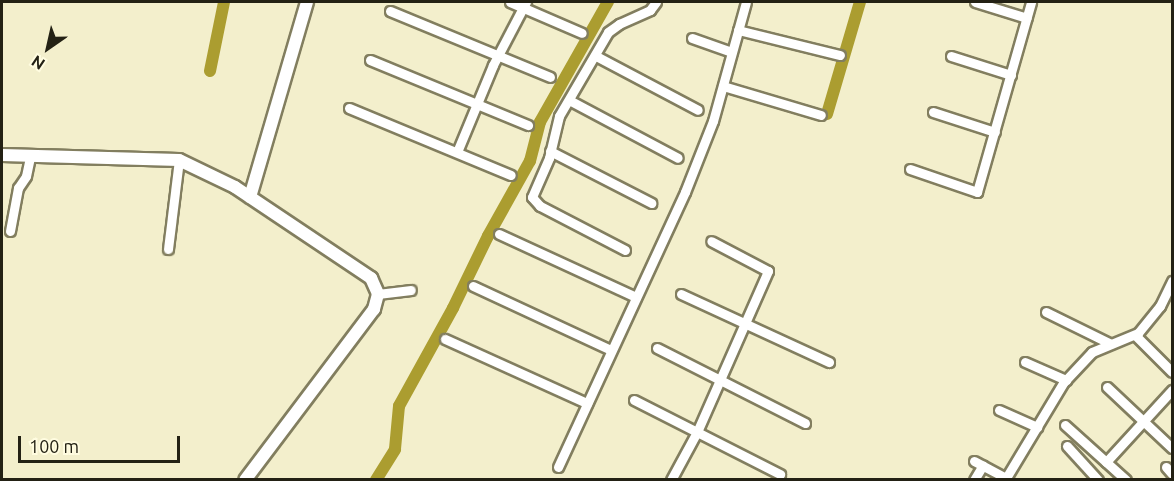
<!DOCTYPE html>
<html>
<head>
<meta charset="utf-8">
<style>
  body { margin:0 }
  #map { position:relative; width:1174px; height:481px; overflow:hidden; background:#f3efcc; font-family:Ubuntu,sans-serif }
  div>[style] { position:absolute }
  .canal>* { height:12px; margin:-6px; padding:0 6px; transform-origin:6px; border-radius:6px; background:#ab9d30 }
  .roads { filter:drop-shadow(2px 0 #827e5f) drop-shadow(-2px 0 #827e5f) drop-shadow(0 2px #827e5f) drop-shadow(0 -2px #827e5f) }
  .street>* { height:9px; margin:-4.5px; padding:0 4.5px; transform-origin:4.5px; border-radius:4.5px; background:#fff }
  .secondary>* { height:12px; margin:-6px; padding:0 6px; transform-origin:6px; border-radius:6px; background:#fff }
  span { translate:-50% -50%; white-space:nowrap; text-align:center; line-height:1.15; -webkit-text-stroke:6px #fffce0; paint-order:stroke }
  .frame { position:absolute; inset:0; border:3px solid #232114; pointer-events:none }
  .north { position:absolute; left:18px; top:18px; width:60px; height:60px; -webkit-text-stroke:4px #fffce0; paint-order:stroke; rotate:214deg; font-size:16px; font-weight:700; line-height:24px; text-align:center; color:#232114 }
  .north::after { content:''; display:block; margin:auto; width:21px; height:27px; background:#232114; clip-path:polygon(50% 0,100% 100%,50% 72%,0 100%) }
  .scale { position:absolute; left:18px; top:436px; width:162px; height:27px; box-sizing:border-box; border:3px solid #232114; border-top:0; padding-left:8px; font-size:18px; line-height:21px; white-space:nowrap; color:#232114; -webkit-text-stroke:4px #fffce0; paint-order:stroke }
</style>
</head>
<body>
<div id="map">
  <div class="canal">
    <i style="left:210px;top:71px;width:70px;rotate:-78.5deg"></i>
    <i style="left:827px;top:114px;width:117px;rotate:-73.6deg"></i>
    <i style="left:376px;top:480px;width:36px;rotate:-58deg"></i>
    <i style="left:395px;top:449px;width:43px;rotate:-84.7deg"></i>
    <i style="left:399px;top:406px;width:112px;rotate:-61.1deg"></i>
    <i style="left:453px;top:308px;width:80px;rotate:-64.1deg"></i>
    <i style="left:488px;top:236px;width:86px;rotate:-60.8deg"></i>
    <i style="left:530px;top:161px;width:40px;rotate:-75.6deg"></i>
    <i style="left:540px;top:122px;width:138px;rotate:-60.5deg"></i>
  </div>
  <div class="roads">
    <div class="street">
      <i style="left:510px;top:2px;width:78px;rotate:23.3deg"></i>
      <i style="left:975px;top:2px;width:54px;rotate:17.1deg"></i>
      <i style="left:390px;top:11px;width:173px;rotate:22.4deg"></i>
      <i style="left:738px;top:30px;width:105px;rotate:13.8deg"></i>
      <i style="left:692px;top:38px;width:42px;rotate:19.3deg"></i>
      <i style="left:596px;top:56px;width:115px;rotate:27.9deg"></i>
      <i style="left:951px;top:56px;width:63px;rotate:17.6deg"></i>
      <i style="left:370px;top:60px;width:171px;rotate:22.4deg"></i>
      <i style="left:723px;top:86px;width:102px;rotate:16.5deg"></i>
      <i style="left:569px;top:100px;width:123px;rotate:28deg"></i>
      <i style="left:349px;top:108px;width:175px;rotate:22.5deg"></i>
      <i style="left:933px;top:112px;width:65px;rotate:17.9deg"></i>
      <i style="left:550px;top:151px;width:114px;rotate:27.2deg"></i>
      <i style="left:457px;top:152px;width:94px;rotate:-67.5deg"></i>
      <i style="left:493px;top:65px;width:71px;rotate:-62.4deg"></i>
      <i style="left:910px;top:169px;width:71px;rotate:18.9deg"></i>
      <i style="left:977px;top:192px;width:198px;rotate:-74.1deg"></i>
      <i style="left:10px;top:231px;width:44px;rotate:-79.5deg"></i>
      <i style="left:18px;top:188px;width:14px;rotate:-56deg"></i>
      <i style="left:26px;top:176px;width:19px;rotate:-78deg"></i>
      <i style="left:499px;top:234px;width:151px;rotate:24.7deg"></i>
      <i style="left:168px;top:249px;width:90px;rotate:-83deg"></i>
      <i style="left:625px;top:250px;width:96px;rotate:-152.6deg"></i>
      <i style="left:540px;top:206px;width:12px;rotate:-132deg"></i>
      <i style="left:532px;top:197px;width:43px;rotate:-66.4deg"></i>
      <i style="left:549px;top:158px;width:43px;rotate:-76.6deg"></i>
      <i style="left:559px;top:116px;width:97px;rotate:-59.7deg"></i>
      <i style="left:608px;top:32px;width:14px;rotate:-36deg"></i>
      <i style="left:619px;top:24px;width:34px;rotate:-24deg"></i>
      <i style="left:650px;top:10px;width:10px;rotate:-53deg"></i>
      <i style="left:473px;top:286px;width:152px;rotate:24.9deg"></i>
      <i style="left:378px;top:294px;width:33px;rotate:-7deg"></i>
      <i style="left:681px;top:294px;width:163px;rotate:24.7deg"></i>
      <i style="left:1046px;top:312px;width:72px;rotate:26.2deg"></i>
      <i style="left:1135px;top:335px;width:52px;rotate:45deg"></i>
      <i style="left:445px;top:339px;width:156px;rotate:24.3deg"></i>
      <i style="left:657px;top:348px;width:166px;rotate:26.9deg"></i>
      <i style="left:1025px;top:362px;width:45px;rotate:23.7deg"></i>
      <i style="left:1107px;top:387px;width:89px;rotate:43.2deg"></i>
      <i style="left:634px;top:400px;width:164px;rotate:26.9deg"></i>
      <i style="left:999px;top:410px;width:42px;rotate:24.1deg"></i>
      <i style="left:1065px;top:425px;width:82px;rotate:42deg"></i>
      <i style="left:1067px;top:446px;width:46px;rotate:47.6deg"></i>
      <i style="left:974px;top:461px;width:36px;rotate:28deg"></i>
      <i style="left:1006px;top:478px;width:111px;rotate:-59deg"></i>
      <i style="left:1063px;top:383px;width:42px;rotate:-46.9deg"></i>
      <i style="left:1092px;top:352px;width:50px;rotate:-22.4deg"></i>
      <i style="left:1138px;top:333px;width:35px;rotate:-51deg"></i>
      <i style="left:1160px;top:306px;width:28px;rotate:-64deg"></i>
      <i style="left:1106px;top:462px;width:98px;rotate:-47.5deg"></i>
      <i style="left:558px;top:467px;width:303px;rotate:-65.2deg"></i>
      <i style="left:685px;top:192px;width:76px;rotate:-68.5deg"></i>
      <i style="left:713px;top:121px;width:123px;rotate:-74.5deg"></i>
      <i style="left:1166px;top:467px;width:9px;rotate:49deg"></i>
      <i style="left:671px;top:480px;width:55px;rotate:-61.6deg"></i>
      <i style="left:697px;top:432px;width:176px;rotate:-66.2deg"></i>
      <i style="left:768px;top:271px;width:64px;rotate:-152.2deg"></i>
      <i style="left:974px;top:480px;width:17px;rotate:-59deg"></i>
    </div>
    <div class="secondary">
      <i style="left:2px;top:155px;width:177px;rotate:1.6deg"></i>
      <i style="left:179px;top:160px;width:62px;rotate:25.7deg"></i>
      <i style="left:235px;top:187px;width:164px;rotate:33.8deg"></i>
      <i style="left:371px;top:278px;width:17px;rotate:66deg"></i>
      <i style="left:378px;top:294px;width:16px;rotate:105deg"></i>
      <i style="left:374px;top:309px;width:214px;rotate:127deg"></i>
      <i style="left:250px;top:197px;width:203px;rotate:-73.7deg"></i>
    </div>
  </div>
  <div class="frame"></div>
  <div class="north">N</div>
  <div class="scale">100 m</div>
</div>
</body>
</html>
